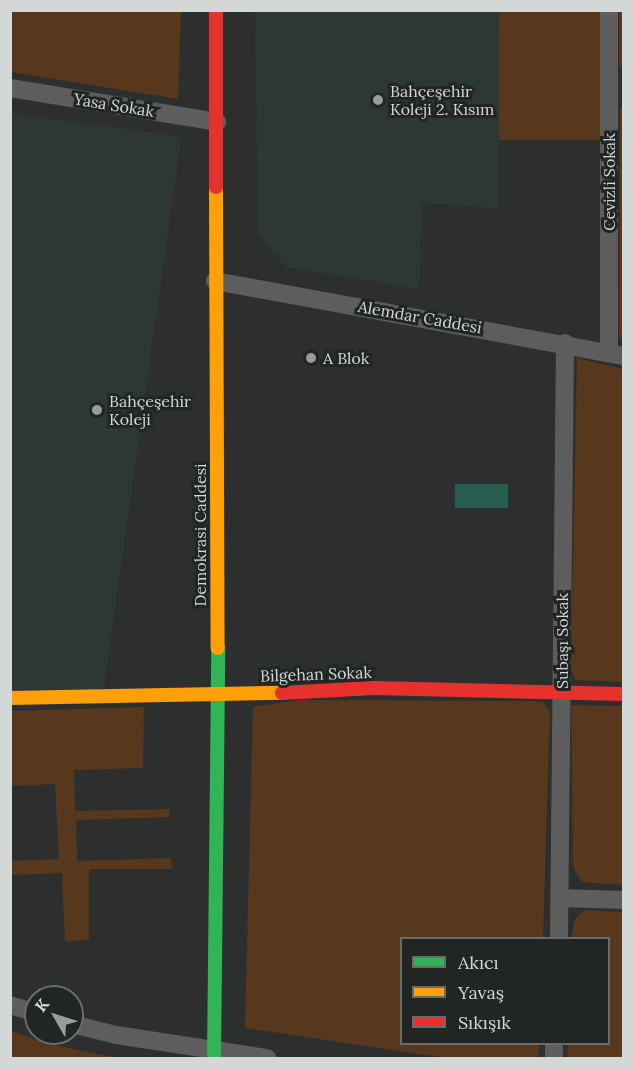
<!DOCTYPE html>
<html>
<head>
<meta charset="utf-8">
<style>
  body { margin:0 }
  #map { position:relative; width:634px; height:1069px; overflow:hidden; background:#2c2f2e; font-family:Lora,serif }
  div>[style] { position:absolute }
  .built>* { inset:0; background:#2d3835; transform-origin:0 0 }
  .green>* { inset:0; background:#57381d; transform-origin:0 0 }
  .water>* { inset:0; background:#275c51; transform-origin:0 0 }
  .street>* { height:18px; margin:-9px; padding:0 9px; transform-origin:9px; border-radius:9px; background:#5d5d5d }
  .fast>* { height:14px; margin:-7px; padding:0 7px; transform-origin:7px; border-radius:7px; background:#30b455 }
  .slow>* { height:14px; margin:-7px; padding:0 7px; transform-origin:7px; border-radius:7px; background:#ff9f0a }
  .jam>* { height:14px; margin:-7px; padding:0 7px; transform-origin:7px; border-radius:7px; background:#e5322d }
  .dots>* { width:16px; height:16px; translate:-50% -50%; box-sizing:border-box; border:3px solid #212625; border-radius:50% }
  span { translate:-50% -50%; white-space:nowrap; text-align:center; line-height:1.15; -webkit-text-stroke:6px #212625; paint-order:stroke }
  .poi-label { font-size:16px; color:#d3d7d6 }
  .left { translate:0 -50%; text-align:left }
  .street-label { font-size:16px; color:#d3d7d6 }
  .frame { position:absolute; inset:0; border:12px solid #d3d7d6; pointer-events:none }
  .legend { position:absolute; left:400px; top:937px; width:210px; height:108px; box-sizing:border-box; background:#212625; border:2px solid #686d6c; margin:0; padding:8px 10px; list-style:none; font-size:18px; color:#d3d7d6 }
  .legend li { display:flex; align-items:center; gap:12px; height:30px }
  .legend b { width:30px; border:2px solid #686d6c }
  .north { position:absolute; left:24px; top:985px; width:60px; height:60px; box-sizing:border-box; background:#212625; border:2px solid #686d6c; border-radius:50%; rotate:309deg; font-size:16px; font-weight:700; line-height:24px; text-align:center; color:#d3d7d6 }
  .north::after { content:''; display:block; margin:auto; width:21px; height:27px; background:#999c9b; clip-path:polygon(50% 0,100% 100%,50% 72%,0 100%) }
</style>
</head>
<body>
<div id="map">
  <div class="built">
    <i style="clip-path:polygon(255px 11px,499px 11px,498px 208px,422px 203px,419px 289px,286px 267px,258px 233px)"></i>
    <i style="left:11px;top:113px;width:172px;height:573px;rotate:8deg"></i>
  </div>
  <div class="green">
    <i style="clip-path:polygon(10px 11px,181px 11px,178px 99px,11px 72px)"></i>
    <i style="left:499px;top:11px;width:101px;height:129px"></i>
    <i style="left:619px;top:11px;width:4px;height:56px"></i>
    <i style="clip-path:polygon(623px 105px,623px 338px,619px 337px,620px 109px)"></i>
    <i style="clip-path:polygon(577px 358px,623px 369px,623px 682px,575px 680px,571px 669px)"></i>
    <i style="clip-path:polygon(299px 700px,532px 701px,544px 703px,550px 713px,543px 938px,402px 938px,402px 1044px,539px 1044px,538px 1058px,445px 1058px,245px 1028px,253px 707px)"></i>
    <i style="clip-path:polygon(571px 705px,623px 706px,623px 885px,582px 882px,573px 867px)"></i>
    <i style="clip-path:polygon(144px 707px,143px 768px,74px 770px,75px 811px,169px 809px,170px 817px,76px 820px,77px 861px,171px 858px,172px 869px,89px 869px,89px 940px,65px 941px,62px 873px,11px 875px,11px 861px,59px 859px,55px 784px,11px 786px,11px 711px)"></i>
    <i style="clip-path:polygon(585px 910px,623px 912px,623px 1058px,567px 1058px,568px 1044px,608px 1044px,608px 938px,571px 938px,575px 919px)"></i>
    <i style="clip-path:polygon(11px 1031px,49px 1044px,118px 1058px,11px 1058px)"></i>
  </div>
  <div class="water">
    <i style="left:455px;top:484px;width:53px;height:24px"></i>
  </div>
  <div class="street">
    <i style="left:10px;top:88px;width:210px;rotate:9.3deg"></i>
    <i style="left:215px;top:281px;width:416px;rotate:10.4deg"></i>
    <i style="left:609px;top:353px;width:343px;rotate:-90deg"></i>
    <i style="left:560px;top:898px;width:64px;rotate:1.8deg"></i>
    <i style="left:559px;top:938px;width:595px;rotate:-89.42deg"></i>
    <i style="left:10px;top:1005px;width:27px;rotate:17deg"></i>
    <i style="left:72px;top:1024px;width:45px;rotate:14deg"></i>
    <i style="left:116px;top:1035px;width:153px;rotate:8.7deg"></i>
    <i style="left:554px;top:1058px;width:14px;rotate:-90deg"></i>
  </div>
  <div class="fast">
    <i style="left:214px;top:1058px;width:410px;rotate:-89.4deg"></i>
  </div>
  <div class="slow">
    <i style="left:216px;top:187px;width:461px;rotate:89.8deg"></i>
    <i style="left:10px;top:698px;width:272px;rotate:-1.1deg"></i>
  </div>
  <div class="jam">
    <i style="left:216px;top:10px;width:177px;rotate:90deg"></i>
    <i style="left:282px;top:693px;width:92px;rotate:-3.1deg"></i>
    <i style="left:374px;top:688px;width:250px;rotate:1.4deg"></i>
  </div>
  <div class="dots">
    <i style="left:378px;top:100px;background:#999c9b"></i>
    <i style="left:311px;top:358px;background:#999c9b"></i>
    <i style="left:97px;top:410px;background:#999c9b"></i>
  </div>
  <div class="poi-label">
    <span class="left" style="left:390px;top:100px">Bahçeşehir<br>Koleji 2. Kısım</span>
    <span class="left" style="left:323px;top:358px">A Blok</span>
    <span class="left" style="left:109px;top:410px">Bahçeşehir<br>Koleji</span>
  </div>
  <div class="street-label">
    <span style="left:114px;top:105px;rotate:9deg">Yasa Sokak</span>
    <span style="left:609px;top:182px;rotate:-90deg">Cevizli Sokak</span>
    <span style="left:420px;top:317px;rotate:10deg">Alemdar Caddesi</span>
    <span style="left:200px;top:535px;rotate:-90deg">Demokrasi Caddesi</span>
    <span style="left:562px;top:641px;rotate:-90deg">Subaşı Sokak</span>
    <span style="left:316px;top:674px;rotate:-2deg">Bilgehan Sokak</span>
  </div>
  <div class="frame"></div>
  <ul class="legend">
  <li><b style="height:8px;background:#30b455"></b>Akıcı</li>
  <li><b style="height:8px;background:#ff9f0a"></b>Yavaş</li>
  <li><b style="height:8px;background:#e5322d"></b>Sıkışık</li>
  </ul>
  <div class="north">K</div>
</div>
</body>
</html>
